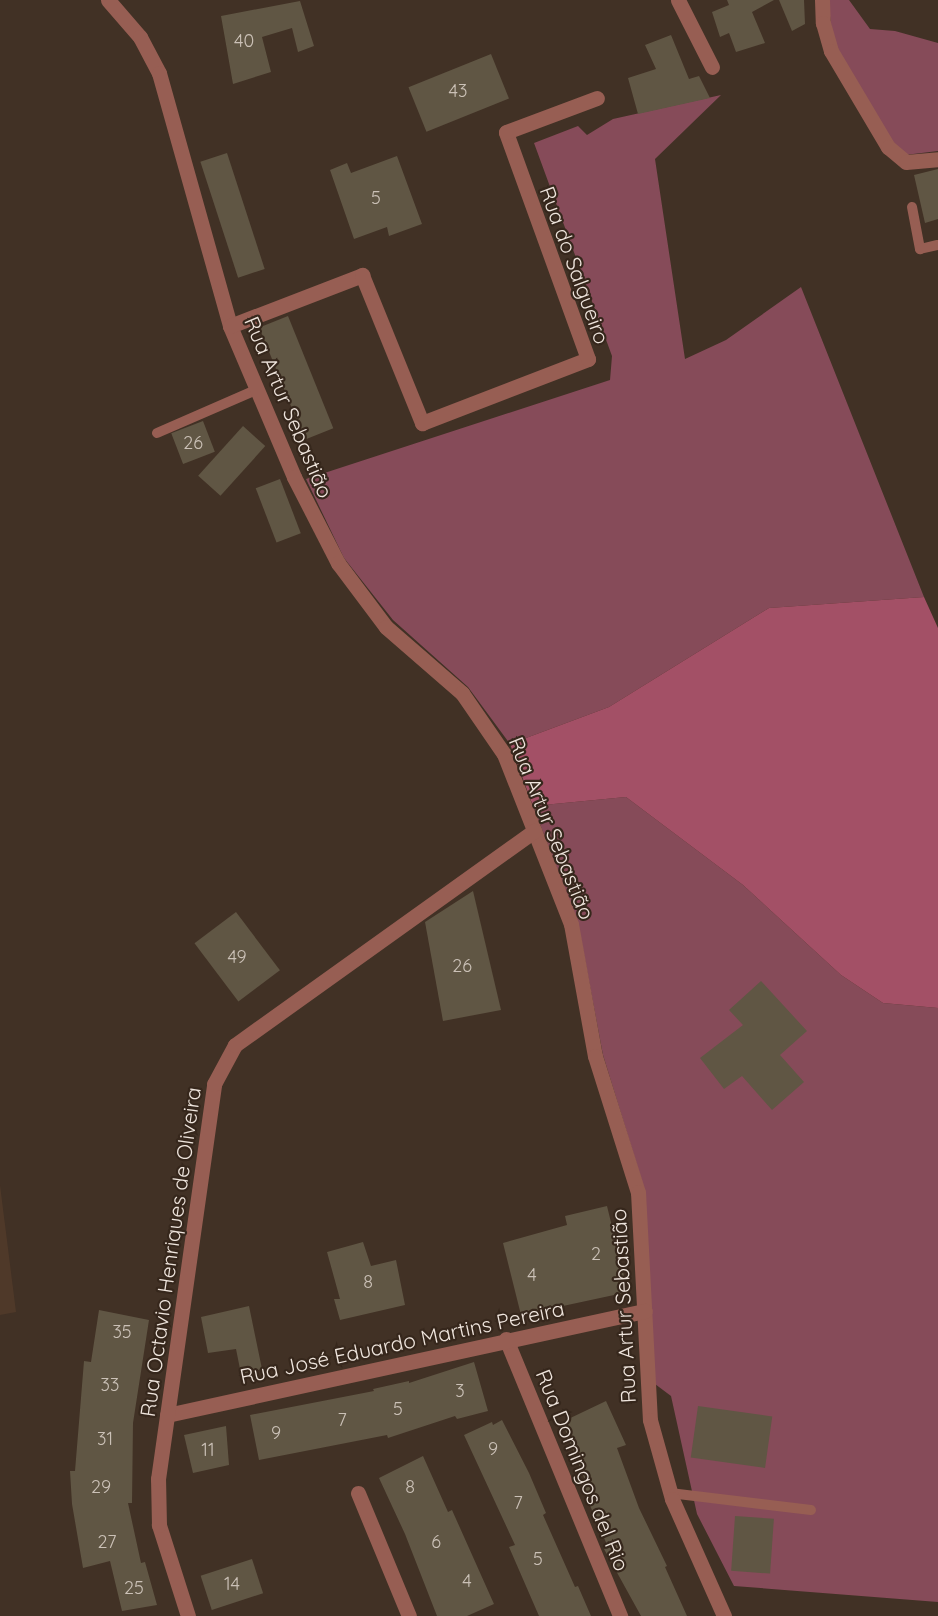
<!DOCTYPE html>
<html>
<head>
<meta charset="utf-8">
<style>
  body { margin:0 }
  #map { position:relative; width:938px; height:1616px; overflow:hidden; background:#413125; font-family:Quicksand,sans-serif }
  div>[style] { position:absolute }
  .built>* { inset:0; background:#4f3929 }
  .green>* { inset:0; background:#864b59 }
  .forest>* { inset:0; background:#a35066 }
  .building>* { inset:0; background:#605644; transform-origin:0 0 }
  .lane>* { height:10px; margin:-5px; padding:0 5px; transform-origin:5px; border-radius:5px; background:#975e53 }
  .street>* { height:15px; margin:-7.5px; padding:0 7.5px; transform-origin:7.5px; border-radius:7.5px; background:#975e53 }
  span { translate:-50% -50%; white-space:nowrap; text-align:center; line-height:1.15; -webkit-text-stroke:4.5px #36271c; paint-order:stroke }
  .number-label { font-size:18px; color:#cbc1b7 }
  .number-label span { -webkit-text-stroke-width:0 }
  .street-label { font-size:21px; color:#efe5dd }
</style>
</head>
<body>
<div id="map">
  <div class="built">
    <i style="clip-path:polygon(0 1185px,16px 1312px,0 1315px)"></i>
  </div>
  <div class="green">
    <i style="clip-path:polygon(828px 0,849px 0,870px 29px,895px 31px,938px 43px,938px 151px,905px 155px,891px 142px,834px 48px)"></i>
    <i style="clip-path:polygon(721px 95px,655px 159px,685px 359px,726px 340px,801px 287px,924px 597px,769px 608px,609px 707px,510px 744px,468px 687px,393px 620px,344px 558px,306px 479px,610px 380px,612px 356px,534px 143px,578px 126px,587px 135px,613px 119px)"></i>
    <i style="clip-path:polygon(626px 797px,743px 885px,841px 975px,883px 1003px,938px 1008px,938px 1602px,734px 1586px,697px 1514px,671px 1396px,655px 1384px,644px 1188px,603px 1055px,578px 923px,533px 806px)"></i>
  </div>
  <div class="forest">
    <i style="clip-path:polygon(924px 597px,938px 628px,938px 1008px,883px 1003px,841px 975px,743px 885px,626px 797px,533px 806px,510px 744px,609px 707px,769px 608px)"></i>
  </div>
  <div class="building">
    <i style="clip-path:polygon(727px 0,774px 0,752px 12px,765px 43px,736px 52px,729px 33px,720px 37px,712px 12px,729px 5px)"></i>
    <i style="clip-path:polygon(779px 0,804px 0,805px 24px,792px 31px)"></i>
    <i style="clip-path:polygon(300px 1px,314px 46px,298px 52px,292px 28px,262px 37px,271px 72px,233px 84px,221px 16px)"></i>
    <i style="clip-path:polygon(671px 35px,689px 79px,699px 76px,710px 98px,638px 114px,628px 78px,656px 69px,645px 45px)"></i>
    <i style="left:491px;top:54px;width:48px;height:89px;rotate:68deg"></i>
    <i style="left:227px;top:153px;width:122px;height:28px;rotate:72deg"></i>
    <i style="clip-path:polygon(397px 156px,422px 224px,389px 236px,387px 227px,354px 239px,330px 170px,347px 163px,351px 173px)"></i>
    <i style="clip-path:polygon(938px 169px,938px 219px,925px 223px,914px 175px)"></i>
    <i style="left:288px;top:316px;width:121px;height:31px;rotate:68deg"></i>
    <i style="left:203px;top:421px;width:33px;height:34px;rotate:69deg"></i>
    <i style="left:243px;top:426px;width:30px;height:67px;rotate:42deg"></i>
    <i style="left:280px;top:479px;width:58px;height:26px;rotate:69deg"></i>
    <i style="clip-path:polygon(473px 891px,501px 1010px,443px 1021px,425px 922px)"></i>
    <i style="left:236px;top:912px;width:73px;height:52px;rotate:53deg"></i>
    <i style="clip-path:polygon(761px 981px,807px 1031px,780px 1055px,804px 1082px,772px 1110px,742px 1076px,724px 1089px,700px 1058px,743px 1025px,729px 1010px)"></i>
    <i style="clip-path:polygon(607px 1206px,628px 1292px,521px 1315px,503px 1243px,567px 1225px,565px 1216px)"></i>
    <i style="clip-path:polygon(363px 1242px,371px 1266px,396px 1260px,405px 1305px,340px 1320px,334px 1299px,340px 1299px,327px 1252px)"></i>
    <i style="clip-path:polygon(249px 1306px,262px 1369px,241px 1374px,236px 1349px,208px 1353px,201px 1317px)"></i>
    <i style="clip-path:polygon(99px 1310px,149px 1320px,133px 1423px,132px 1503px,128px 1503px,141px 1563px,145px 1562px,157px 1605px,122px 1611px,110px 1561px,83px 1568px,72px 1504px,70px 1471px,75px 1471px,84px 1361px,91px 1362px)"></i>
    <i style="clip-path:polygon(474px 1362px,488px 1411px,457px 1419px,455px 1416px,388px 1438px,387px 1435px,259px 1460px,250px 1415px,374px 1391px,373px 1389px,409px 1381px,409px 1383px)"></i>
    <i style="clip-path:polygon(606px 1401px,626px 1445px,617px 1448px,639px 1508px,667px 1566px,665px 1567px,687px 1616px,641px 1616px,604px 1549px,608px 1547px,581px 1485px,586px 1483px,562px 1422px)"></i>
    <i style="left:698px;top:1406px;width:75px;height:52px;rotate:8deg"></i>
    <i style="clip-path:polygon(502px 1420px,529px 1473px,546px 1513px,543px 1515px,575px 1587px,578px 1586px,591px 1616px,539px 1616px,509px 1547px,515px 1545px,464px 1435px,492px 1422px,493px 1425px)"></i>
    <i style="clip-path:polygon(226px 1426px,229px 1465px,193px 1473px,184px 1435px)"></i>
    <i style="clip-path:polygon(423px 1456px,448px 1512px,452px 1510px,494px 1604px,467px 1616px,437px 1616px,405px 1534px,379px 1478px)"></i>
    <i style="left:735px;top:1516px;width:39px;height:55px;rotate:4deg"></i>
    <i style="left:252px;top:1559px;width:36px;height:54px;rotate:72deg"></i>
  </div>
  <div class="lane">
    <i style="left:912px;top:207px;width:43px;rotate:79.2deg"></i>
    <i style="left:920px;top:249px;width:18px;rotate:-13deg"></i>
    <i style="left:157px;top:433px;width:108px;rotate:-23.5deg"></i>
    <i style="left:670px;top:1493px;width:142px;rotate:6.9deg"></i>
  </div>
  <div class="street">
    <i style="left:108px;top:0;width:49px;rotate:49.1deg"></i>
    <i style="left:140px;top:37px;width:41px;rotate:62.2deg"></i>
    <i style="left:159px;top:73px;width:263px;rotate:74.3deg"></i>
    <i style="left:230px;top:326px;width:164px;rotate:67deg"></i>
    <i style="left:294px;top:477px;width:97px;rotate:62.9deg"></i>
    <i style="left:338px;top:563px;width:80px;rotate:53.1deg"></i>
    <i style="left:386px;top:627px;width:101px;rotate:41deg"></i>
    <i style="left:462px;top:693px;width:74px;rotate:55.5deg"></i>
    <i style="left:504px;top:754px;width:183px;rotate:68.5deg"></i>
    <i style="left:571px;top:924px;width:134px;rotate:79.7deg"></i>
    <i style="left:595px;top:1056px;width:143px;rotate:72.5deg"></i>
    <i style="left:638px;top:1192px;width:228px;rotate:87deg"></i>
    <i style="left:650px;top:1420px;width:82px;rotate:74.4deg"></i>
    <i style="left:672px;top:1499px;width:128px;rotate:66deg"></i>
    <i style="left:678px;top:0;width:75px;rotate:63.1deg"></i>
    <i style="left:822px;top:0;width:23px;rotate:88deg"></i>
    <i style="left:823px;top:23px;width:29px;rotate:74deg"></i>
    <i style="left:831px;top:51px;width:112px;rotate:59.3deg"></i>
    <i style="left:888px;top:147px;width:23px;rotate:40deg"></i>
    <i style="left:906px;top:162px;width:32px;rotate:-5deg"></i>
    <i style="left:230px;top:326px;width:142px;rotate:-21.1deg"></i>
    <i style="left:362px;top:275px;width:160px;rotate:67.9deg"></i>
    <i style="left:422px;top:423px;width:178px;rotate:-21.1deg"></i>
    <i style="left:588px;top:359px;width:241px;rotate:-109.9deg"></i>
    <i style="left:506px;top:132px;width:97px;rotate:-20.5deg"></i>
    <i style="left:506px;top:1339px;width:300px;rotate:67.6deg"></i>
    <i style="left:167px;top:1415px;width:489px;rotate:-12.3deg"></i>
    <i style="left:358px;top:1493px;width:133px;rotate:67.5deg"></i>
    <i style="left:188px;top:1616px;width:96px;rotate:-107.7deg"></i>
    <i style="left:159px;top:1525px;width:46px;rotate:-91.2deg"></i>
    <i style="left:158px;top:1479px;width:399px;rotate:-81.9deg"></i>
    <i style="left:214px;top:1084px;width:44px;rotate:-61.7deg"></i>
    <i style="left:235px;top:1045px;width:368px;rotate:-35.6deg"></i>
  </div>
  <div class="number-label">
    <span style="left:244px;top:41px">40</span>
    <span style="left:458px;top:91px">43</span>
    <span style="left:376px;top:198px">5</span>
    <span style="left:193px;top:443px">26</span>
    <span style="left:237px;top:957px">49</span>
    <span style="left:462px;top:966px">26</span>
    <span style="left:596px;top:1254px">2</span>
    <span style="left:532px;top:1275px">4</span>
    <span style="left:368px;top:1282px">8</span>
    <span style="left:122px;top:1332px">35</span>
    <span style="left:110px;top:1385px">33</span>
    <span style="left:460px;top:1391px">3</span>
    <span style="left:398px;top:1409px">5</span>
    <span style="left:342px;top:1420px">7</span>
    <span style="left:276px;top:1433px">9</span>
    <span style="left:105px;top:1439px">31</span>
    <span style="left:493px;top:1449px">9</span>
    <span style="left:208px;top:1450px">11</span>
    <span style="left:101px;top:1487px">29</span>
    <span style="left:410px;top:1487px">8</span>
    <span style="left:518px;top:1503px">7</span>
    <span style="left:107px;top:1542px">27</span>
    <span style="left:436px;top:1542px">6</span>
    <span style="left:538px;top:1559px">5</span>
    <span style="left:467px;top:1581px">4</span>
    <span style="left:232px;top:1584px">14</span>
    <span style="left:134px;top:1588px">25</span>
  </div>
  <div class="street-label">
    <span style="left:575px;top:265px;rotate:70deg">Rua do Salgueiro</span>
    <span style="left:289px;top:407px;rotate:67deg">Rua Artur Sebastião</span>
    <span style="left:552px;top:828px;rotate:68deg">Rua Artur Sebastião</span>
    <span style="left:170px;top:1252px;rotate:-82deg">Rua Octavio Henriques de Oliveira</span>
    <span style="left:623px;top:1306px;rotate:-93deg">Rua Artur Sebastião</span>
    <span style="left:402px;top:1342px;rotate:-12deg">Rua José Eduardo Martins Pereira</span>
    <span style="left:583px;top:1470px;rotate:68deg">Rua Domingos del Rio</span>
  </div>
</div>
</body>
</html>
